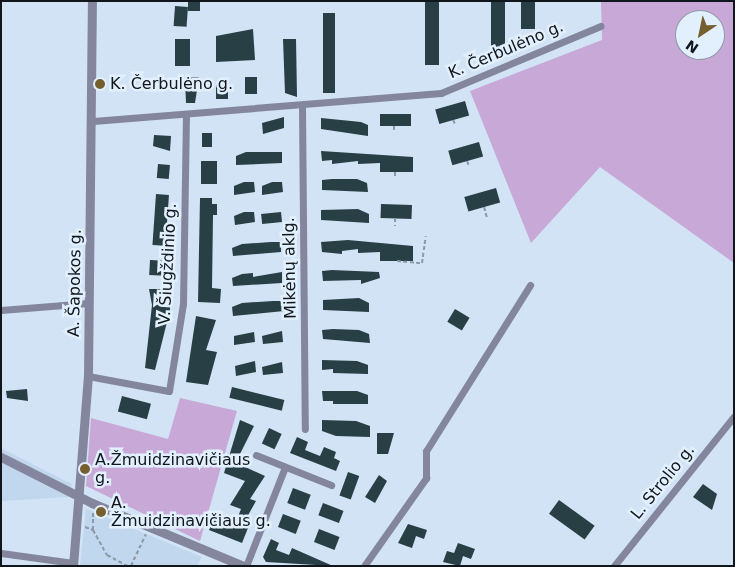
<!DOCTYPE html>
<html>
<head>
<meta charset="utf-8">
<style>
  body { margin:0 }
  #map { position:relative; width:735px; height:567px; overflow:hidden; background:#d2e3f5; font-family:"DejaVu Sans",sans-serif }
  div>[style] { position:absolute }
  .built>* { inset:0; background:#c1d7ee }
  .green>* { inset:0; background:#c7a8d7 }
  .building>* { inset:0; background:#283f45; transform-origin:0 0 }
  .path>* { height:2px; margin-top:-1px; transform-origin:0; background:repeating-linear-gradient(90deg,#8c99a7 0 4px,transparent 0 6.5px) }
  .minor>* { height:7px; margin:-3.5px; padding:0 3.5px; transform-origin:3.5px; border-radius:3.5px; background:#84869d }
  .tertiary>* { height:9px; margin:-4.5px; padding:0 4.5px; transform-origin:4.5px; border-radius:4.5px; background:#84869d }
  .dots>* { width:14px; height:14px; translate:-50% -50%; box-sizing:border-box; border:2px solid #e2f0fe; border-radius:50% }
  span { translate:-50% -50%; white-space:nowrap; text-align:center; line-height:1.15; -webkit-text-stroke:5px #e2f0fe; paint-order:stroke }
  .street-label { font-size:16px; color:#10161c }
  .poi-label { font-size:16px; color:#10161c }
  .left { translate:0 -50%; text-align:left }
  .frame { position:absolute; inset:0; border:2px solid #10161c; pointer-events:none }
  .north { position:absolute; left:675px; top:10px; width:50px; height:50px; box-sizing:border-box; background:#e2f0fe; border:1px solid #8e99a4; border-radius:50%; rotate:214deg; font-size:14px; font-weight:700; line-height:20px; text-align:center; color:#10161c }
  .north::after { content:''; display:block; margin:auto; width:18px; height:22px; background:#755f2f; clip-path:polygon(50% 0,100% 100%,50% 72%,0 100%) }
</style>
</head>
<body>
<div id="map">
  <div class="built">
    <i style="clip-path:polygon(1px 448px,72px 484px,69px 497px,1px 501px)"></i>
    <i style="clip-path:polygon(86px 509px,202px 557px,197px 566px,80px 566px)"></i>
  </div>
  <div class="green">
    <i style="clip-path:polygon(evenodd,601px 1px,734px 1px,734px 263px,600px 167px,531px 243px,470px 91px,602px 40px,601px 1px,685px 20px,715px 20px,715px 50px,685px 50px,685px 20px)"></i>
    <i style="clip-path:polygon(180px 398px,237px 411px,200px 541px,86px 486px,91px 418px,168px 439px)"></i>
  </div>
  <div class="building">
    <i style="left:188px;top:1px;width:12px;height:10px"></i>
    <i style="left:425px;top:1px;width:14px;height:64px"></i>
    <i style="left:491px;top:1px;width:14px;height:49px"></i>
    <i style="left:521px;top:1px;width:14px;height:28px"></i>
    <i style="left:175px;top:6px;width:13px;height:20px;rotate:4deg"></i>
    <i style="left:323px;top:13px;width:12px;height:80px"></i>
    <i style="clip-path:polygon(253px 29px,255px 60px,216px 62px,216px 36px)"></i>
    <i style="left:175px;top:39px;width:15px;height:27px"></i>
    <i style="clip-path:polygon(283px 39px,296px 39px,297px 97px,285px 93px)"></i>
    <i style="clip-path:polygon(185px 77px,199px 77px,195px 103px,186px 103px)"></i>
    <i style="left:245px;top:77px;width:12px;height:17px"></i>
    <i style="left:216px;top:85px;width:12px;height:14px"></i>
    <i style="left:465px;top:101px;width:15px;height:31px;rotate:74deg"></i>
    <i style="left:380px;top:114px;width:31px;height:12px"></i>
    <i style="clip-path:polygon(284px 117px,284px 128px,263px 134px,262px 123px)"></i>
    <i style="clip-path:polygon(321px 118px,361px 122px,368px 125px,368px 136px,321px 129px)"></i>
    <i style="left:202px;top:133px;width:10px;height:14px"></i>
    <i style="clip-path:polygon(154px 135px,171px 136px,170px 151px,153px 146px)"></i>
    <i style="left:479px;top:142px;width:15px;height:32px;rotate:74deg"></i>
    <i style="clip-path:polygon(321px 151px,413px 157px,413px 172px,380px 172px,380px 163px,358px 164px,358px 161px,332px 164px,332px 160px,322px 161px)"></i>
    <i style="clip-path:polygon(246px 152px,282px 152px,282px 163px,236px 165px,236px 156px)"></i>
    <i style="left:201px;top:161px;width:16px;height:23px"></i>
    <i style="left:158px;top:164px;width:12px;height:14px;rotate:5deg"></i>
    <i style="clip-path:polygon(332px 179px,357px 179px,367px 183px,368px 192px,322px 190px,322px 180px)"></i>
    <i style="clip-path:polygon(244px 182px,254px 182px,255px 192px,234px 195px,234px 186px)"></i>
    <i style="clip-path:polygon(272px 182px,282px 182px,283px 192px,262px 195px,262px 186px)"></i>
    <i style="left:496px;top:188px;width:15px;height:33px;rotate:74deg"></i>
    <i style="left:156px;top:194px;width:13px;height:51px;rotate:4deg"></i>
    <i style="clip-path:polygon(200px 198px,212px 198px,212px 204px,217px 204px,217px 215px,213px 215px,212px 288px,221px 289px,220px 303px,198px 302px)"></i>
    <i style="left:381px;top:204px;width:31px;height:14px;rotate:2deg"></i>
    <i style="clip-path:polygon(358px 209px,369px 214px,369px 223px,321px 220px,321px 210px)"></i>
    <i style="clip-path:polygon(244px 212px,254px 212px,255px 222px,235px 225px,234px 216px)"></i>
    <i style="left:281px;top:212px;width:10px;height:20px;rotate:84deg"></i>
    <i style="clip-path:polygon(348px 240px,413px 246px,413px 261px,380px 261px,380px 252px,358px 253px,358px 249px,342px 251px,342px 254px,322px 252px,321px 242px)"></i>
    <i style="clip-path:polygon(271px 242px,281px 242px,281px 252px,233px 256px,232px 248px,242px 244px)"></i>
    <i style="left:150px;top:260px;width:21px;height:15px;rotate:3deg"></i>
    <i style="clip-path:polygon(332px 270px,379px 272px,380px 278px,361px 284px,361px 280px,323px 281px,322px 271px)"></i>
    <i style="clip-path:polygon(282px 272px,282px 283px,233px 286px,232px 278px,242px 274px,253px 273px,253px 277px)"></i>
    <i style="clip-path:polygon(149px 289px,170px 289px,170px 310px,155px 370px,145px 368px,152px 305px)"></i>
    <i style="clip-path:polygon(359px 298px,369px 303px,369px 312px,323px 310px,323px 300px)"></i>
    <i style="clip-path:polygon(273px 301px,283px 301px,284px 311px,233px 316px,232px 307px,242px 303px)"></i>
    <i style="left:455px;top:309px;width:17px;height:15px;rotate:31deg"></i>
    <i style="clip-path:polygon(196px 316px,216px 320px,206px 350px,217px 352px,208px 385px,186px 382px)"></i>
    <i style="clip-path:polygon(333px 329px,359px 330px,369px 334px,370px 343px,323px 339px,322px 330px)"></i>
    <i style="clip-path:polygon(282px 331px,283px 342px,263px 344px,262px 336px)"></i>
    <i style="clip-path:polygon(254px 332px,255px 342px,234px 345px,234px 336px)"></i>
    <i style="clip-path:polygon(322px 360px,357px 361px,368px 365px,368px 374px,333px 373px,333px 369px,322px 370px)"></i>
    <i style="clip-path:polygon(255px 361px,256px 372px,236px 376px,235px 366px)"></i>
    <i style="clip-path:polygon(282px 362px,283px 373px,263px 375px,262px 367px)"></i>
    <i style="left:232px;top:387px;width:54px;height:11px;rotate:14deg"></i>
    <i style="clip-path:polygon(27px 389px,28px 401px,7px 398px,6px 391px)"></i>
    <i style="clip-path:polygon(322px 391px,357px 391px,368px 395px,368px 404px,333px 404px,333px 401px,323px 401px)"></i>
    <i style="left:122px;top:396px;width:30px;height:16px;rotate:15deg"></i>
    <i style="clip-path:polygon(240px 420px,254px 426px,240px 454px,245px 456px,241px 465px,265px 476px,250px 499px,256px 501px,242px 526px,248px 528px,242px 543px,209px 530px,216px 513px,235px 524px,241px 509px,230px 505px,245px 481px,224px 473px)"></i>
    <i style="clip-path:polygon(322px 420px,356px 421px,370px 426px,370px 437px,336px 436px,322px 431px)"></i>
    <i style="left:269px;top:428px;width:14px;height:17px;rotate:25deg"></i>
    <i style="clip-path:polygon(377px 433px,394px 433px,388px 454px,377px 454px)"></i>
    <i style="clip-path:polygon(297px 437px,308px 442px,305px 450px,320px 456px,324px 447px,336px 452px,334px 458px,340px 461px,336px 471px,290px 453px)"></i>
    <i style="left:348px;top:472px;width:12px;height:25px;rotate:20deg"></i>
    <i style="clip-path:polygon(379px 475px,387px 481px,375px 503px,365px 497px)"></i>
    <i style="clip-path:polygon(703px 484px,717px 494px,712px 510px,693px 497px)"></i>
    <i style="left:293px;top:488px;width:19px;height:16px;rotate:21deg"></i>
    <i style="left:559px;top:500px;width:44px;height:17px;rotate:36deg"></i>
    <i style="left:323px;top:503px;width:22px;height:13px;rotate:21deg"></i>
    <i style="left:283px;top:514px;width:19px;height:14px;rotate:21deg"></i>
    <i style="clip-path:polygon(408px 524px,427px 530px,424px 539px,416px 536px,412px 548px,398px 543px)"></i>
    <i style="left:319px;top:529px;width:22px;height:14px;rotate:21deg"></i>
    <i style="clip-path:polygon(271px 539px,279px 543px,276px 550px,289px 555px,292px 548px,333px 566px,266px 562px,263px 557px)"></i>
    <i style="clip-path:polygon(458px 543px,475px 549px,471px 559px,463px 556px,460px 566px,443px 562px,447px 551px,454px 553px)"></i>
  </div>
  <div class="path">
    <i style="left:453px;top:120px;width:4px;rotate:63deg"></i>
    <i style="left:394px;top:126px;width:7px;rotate:90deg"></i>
    <i style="left:467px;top:161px;width:5px;rotate:68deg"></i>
    <i style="left:395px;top:172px;width:6px;rotate:90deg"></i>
    <i style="left:484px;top:207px;width:11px;rotate:75deg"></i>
    <i style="left:395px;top:218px;width:8px;rotate:90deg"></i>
    <i style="left:397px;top:261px;width:25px;rotate:5deg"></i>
    <i style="left:422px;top:263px;width:27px;rotate:-82deg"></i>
    <i style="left:93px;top:513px;width:17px;rotate:90deg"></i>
    <i style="left:85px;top:527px;width:9px;rotate:21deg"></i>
    <i style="left:93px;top:530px;width:29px;rotate:61deg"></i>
    <i style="left:107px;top:555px;width:24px;rotate:28deg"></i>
    <i style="left:131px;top:566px;width:35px;rotate:-65deg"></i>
  </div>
  <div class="minor">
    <i style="left:302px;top:106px;width:323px;rotate:89.5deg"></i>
    <i style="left:93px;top:121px;width:349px;rotate:-4.6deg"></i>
    <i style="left:441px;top:93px;width:173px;rotate:-22.8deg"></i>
    <i style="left:1px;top:310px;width:88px;rotate:-4.5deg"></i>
    <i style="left:88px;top:376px;width:82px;rotate:10.5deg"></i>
    <i style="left:169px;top:391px;width:88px;rotate:-80.9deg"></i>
    <i style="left:183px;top:304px;width:190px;rotate:-89.1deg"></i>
    <i style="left:256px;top:455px;width:81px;rotate:21.8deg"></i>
    <i style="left:1px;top:553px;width:73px;rotate:7.9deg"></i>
    <i style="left:246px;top:566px;width:106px;rotate:-68.5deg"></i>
    <i style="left:364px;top:566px;width:108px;rotate:-54.8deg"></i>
    <i style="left:426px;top:478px;width:27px;rotate:-90deg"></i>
    <i style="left:426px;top:451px;width:196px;rotate:-57.9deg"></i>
    <i style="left:614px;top:566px;width:192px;rotate:-51.3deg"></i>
  </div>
  <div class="tertiary">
    <i style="left:1px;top:457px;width:102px;rotate:26.8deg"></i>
    <i style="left:92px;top:503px;width:164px;rotate:22.6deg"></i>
    <i style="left:73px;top:566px;width:191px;rotate:-85.5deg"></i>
    <i style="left:88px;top:376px;width:375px;rotate:-89.4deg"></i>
  </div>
  <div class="dots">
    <i style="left:100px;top:84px;background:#755f2f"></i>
    <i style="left:85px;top:469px;background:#755f2f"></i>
    <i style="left:101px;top:512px;background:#755f2f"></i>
  </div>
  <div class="street-label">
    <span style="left:506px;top:50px;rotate:-23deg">K. Čerbulėno g.</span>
    <span style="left:168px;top:264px;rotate:-87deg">V. Šiugždinio g.</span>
    <span style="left:290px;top:268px;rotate:-91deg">Mikėnų aklg.</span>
    <span style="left:75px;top:283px;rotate:-89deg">A. Šapokos g.</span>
    <span style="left:663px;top:482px;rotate:-51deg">L. Strolio g.</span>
  </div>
  <div class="poi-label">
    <span class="left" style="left:110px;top:84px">K. Čerbulėno g.</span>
    <span class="left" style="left:95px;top:469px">A.Žmuidzinavičiaus<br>g.</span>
    <span class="left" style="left:111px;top:512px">A.<br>Žmuidzinavičiaus g.</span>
  </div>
  <div class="frame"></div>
  <div class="north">N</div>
</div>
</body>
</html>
